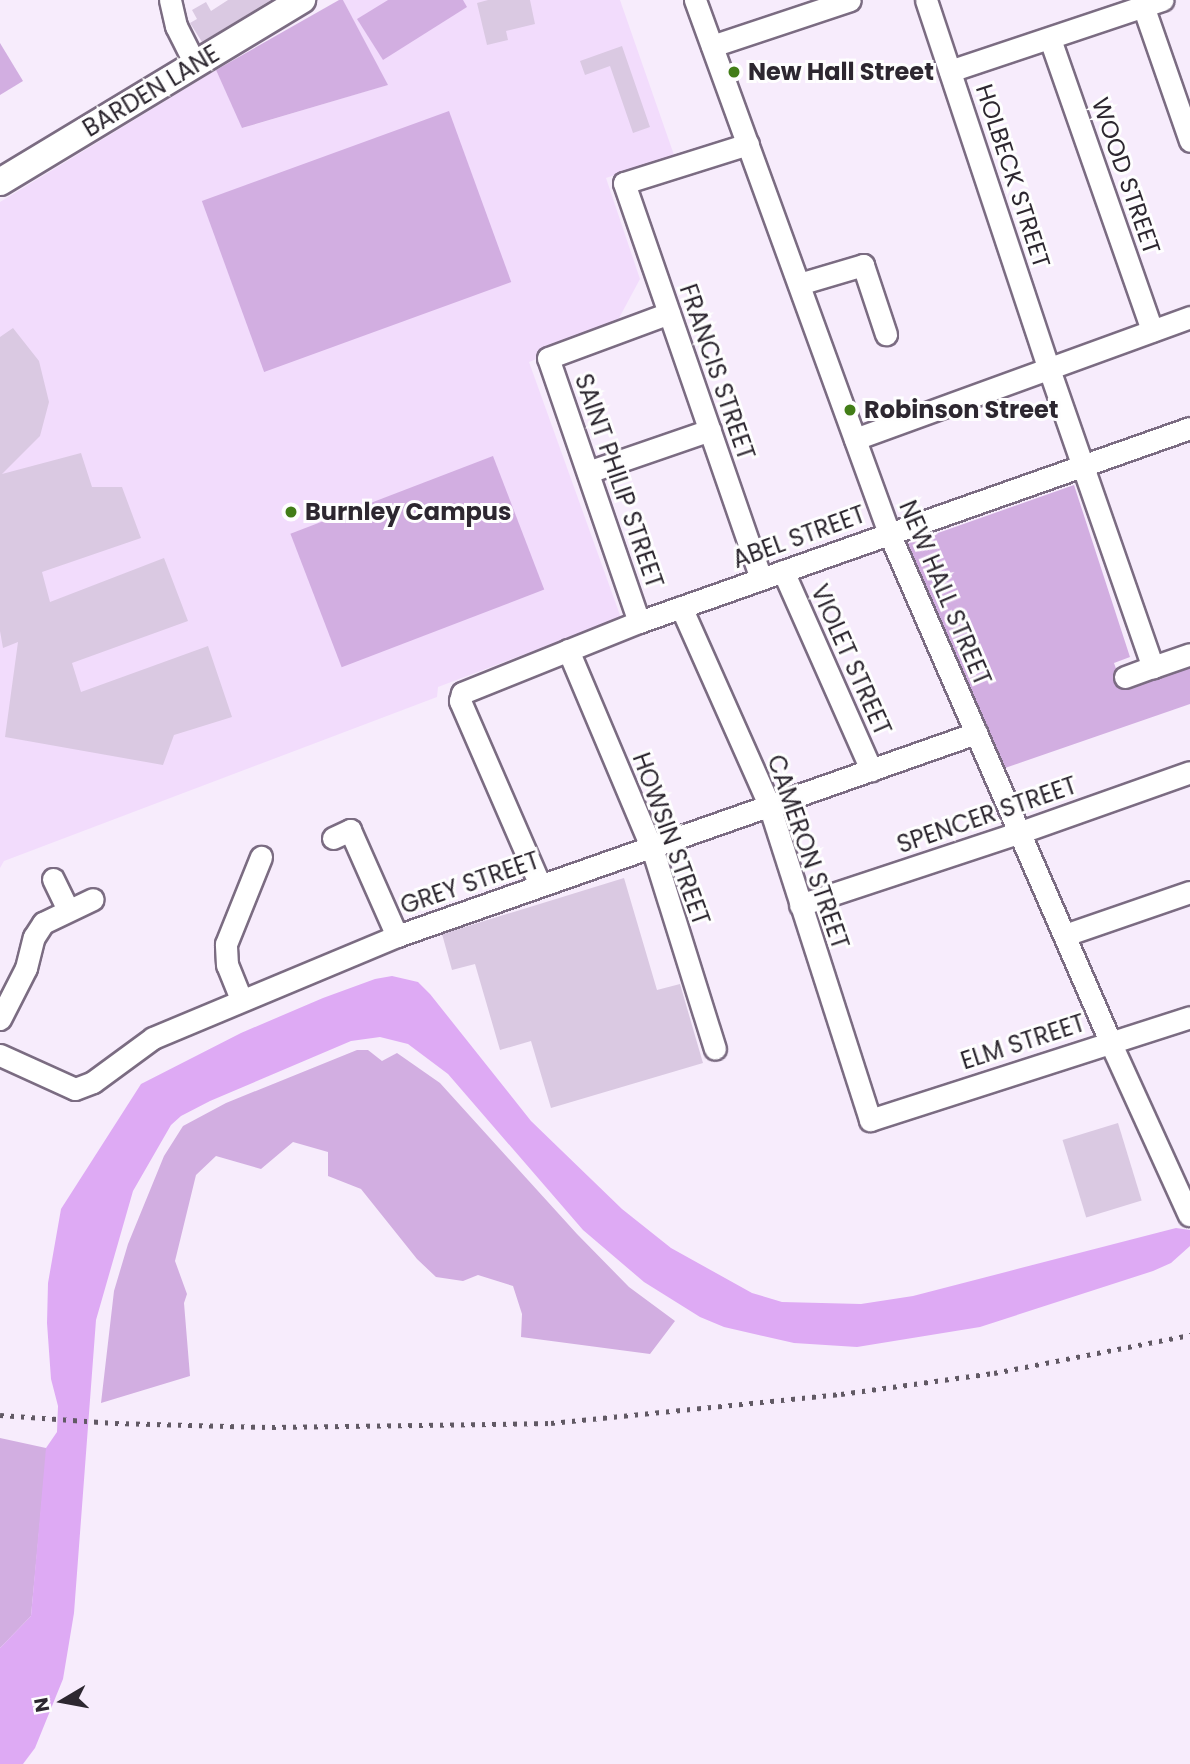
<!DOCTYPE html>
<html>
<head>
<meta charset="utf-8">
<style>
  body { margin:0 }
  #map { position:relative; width:1190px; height:1764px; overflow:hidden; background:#f7ecfc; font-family:Poppins,sans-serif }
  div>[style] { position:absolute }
  .built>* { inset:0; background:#f2dcfc }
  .green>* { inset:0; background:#d2aee1; transform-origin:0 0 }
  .water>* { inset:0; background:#deaaf4 }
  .building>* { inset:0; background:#dac9e2; transform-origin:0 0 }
  .roads { filter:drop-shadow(2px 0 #7b6c82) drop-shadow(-2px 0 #7b6c82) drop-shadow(0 2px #7b6c82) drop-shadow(0 -2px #7b6c82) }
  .minor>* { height:21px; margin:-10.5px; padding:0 10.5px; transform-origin:10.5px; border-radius:10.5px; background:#fff }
  .tertiary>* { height:26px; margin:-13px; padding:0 13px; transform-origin:13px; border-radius:13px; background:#fff }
  .rail>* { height:5px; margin-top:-2.5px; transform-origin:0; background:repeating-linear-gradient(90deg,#615964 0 3.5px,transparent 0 10.5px) }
  .dots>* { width:19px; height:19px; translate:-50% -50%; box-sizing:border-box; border:4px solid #fefefe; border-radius:50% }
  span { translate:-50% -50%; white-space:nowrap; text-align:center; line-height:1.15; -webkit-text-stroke:6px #fefefe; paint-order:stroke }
  .poi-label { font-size:24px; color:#2d2730; font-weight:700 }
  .left { translate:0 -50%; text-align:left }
  .street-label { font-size:24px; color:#2d2730 }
  .north { position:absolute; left:28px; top:1666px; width:70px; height:70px; -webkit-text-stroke:5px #fefefe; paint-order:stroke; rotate:260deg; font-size:19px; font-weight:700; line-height:28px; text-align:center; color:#2d2730 }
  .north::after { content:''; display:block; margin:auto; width:24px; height:32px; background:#2d2730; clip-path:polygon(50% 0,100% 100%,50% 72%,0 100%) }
</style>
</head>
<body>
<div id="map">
  <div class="built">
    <i style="clip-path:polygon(343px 0,620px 0,674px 155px,606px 178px,640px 279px,618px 320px,545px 346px,539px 358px,529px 362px,621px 618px,438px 687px,437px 697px,4px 861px,0 868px,0 202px,216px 70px,243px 128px,387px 85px)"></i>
  </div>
  <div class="green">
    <i style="clip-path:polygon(339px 0,343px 0,388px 85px,242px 128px,216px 70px)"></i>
    <i style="clip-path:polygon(388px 0,463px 0,467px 7px,383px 60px,357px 19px)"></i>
    <i style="clip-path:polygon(0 43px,23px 81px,0 95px)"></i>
    <i style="left:449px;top:111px;width:182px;height:263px;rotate:70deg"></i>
    <i style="left:493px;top:456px;width:143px;height:217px;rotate:69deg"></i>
    <i style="clip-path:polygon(1074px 485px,1130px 657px,1114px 663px,1121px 683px,1190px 660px,1190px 704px,1005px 768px,904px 545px)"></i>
    <i style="clip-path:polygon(357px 1050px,368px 1050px,382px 1061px,397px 1053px,440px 1083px,577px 1234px,629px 1287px,675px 1321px,650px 1354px,521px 1337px,522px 1314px,513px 1286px,478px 1275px,463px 1281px,436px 1277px,417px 1259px,361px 1189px,328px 1176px,328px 1152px,293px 1142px,261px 1169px,216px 1156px,196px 1175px,175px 1261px,187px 1294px,184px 1303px,190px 1376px,101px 1403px,114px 1291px,128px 1244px,164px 1156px,183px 1126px,226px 1103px)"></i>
    <i style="clip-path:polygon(0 1438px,46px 1448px,46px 1459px,31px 1616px,0 1648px)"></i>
  </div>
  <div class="water">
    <i style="clip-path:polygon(392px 976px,418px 982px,430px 994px,531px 1121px,622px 1209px,671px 1248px,752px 1293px,782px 1302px,861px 1304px,913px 1296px,1176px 1228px,1190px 1230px,1190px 1246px,1171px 1263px,1153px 1271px,980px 1327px,857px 1347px,794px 1343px,724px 1327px,700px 1317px,644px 1282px,583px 1230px,448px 1074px,408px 1044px,380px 1037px,351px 1041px,210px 1101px,181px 1116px,171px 1125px,133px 1191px,96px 1320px,74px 1613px,63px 1679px,35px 1748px,23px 1764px,0 1764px,0 1648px,31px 1616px,46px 1448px,57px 1432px,58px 1406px,51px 1379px,47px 1323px,48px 1283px,61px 1209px,141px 1084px,241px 1033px,323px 998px,375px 979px)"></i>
  </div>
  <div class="building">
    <i style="clip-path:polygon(228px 0,271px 0,202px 42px,190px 23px,197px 19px,192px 10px,206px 2px,211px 11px)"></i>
    <i style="clip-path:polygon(488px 0,530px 0,535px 24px,506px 31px,508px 40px,487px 45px,477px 3px)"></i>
    <i style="clip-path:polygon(622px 46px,650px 127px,633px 133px,610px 66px,585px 75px,580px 61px)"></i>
    <i style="clip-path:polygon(13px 328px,39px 361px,49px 402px,40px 436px,2px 474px,81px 453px,92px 487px,122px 487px,141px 538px,42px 572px,50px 602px,164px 558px,188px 621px,72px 663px,81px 692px,208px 646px,232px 717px,174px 735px,163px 765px,5px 737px,18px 642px,3px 648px,0 631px,0 337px)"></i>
    <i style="clip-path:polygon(624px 878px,657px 990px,680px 984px,703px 1063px,551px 1108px,531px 1041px,500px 1050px,475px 964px,452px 970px,442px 934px)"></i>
    <i style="left:1118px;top:1123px;width:81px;height:58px;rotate:73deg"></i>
  </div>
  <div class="roads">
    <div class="minor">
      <i style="left:170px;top:0;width:27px;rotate:77deg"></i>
      <i style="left:176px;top:26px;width:42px;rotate:63.4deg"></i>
      <i style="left:695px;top:0;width:567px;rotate:70deg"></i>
      <i style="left:889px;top:533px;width:554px;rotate:66.49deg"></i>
      <i style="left:926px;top:0;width:389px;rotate:71.6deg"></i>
      <i style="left:1049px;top:369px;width:316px;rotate:70.8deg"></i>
      <i style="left:1153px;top:667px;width:39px;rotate:-19deg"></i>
      <i style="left:1141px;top:0;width:149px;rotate:70.8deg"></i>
      <i style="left:1050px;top:39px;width:309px;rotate:70.7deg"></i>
      <i style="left:712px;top:46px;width:145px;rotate:-18.4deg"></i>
      <i style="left:950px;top:71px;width:224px;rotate:-18.5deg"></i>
      <i style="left:748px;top:144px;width:130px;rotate:162.5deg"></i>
      <i style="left:624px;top:183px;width:418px;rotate:70.9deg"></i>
      <i style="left:799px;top:284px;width:67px;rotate:-16.5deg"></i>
      <i style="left:863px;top:265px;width:73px;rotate:71.6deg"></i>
      <i style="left:855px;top:439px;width:357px;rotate:-20deg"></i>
      <i style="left:588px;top:472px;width:129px;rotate:-19deg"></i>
      <i style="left:783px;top:571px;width:218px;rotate:66.1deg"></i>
      <i style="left:681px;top:607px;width:217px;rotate:66deg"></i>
      <i style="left:769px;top:805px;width:331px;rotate:72.2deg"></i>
      <i style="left:870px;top:1120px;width:336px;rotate:-17.8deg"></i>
      <i style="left:639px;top:622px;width:279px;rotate:-109deg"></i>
      <i style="left:548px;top:358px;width:129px;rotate:-20.4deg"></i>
      <i style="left:568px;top:650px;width:218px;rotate:67.1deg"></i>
      <i style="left:653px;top:851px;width:207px;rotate:72.6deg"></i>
      <i style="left:1125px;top:677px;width:30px;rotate:-20deg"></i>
      <i style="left:333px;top:838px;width:19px;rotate:-25deg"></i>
      <i style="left:350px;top:830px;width:116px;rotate:66.1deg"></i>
      <i style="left:53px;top:879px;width:34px;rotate:64deg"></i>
      <i style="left:540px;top:885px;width:201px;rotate:-113.5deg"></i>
      <i style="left:460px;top:701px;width:8px;rotate:-76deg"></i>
      <i style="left:462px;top:693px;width:191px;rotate:-21.9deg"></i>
      <i style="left:639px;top:622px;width:584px;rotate:-19.4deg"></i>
      <i style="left:800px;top:905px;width:233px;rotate:-18.3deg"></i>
      <i style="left:1021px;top:832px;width:179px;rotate:-19.5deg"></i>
      <i style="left:1065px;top:935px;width:132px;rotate:-19deg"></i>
      <i style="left:241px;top:999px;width:37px;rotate:-112deg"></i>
      <i style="left:227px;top:965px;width:21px;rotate:-93deg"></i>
      <i style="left:226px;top:944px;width:94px;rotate:-68.1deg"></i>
      <i style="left:0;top:1019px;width:57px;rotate:-63deg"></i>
      <i style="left:26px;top:968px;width:32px;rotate:-76deg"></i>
      <i style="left:34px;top:937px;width:17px;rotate:-57deg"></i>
      <i style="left:43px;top:923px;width:55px;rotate:-25.6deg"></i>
      <i style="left:1111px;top:1044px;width:188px;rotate:65.5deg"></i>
      <i style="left:0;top:1055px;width:82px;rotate:24.4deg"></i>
      <i style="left:75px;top:1089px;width:19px;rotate:-21deg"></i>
      <i style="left:93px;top:1082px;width:74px;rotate:-36.3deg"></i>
      <i style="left:153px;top:1038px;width:264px;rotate:-22.7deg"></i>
      <i style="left:397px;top:936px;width:614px;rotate:-19.32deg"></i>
    </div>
    <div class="tertiary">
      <i style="left:0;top:182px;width:353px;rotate:-31.1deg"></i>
    </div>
  </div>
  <div class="rail">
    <i style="left:0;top:1415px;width:115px;rotate:4deg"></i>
    <i style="left:115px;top:1423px;width:157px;rotate:1.5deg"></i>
    <i style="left:272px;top:1427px;width:279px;rotate:-0.8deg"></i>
    <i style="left:551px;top:1423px;width:291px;rotate:-5.7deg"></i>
    <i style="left:841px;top:1394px;width:154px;rotate:-7.8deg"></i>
    <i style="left:994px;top:1373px;width:200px;rotate:-11deg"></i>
  </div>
  <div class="dots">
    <i style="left:734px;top:72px;background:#427d17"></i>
    <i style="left:850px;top:410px;background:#427d17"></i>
    <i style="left:291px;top:512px;background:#427d17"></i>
  </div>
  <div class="poi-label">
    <span class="left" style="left:748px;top:72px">New Hall Street</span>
    <span class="left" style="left:864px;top:410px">Robinson Street</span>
    <span class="left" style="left:305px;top:512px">Burnley Campus</span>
  </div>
  <div class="street-label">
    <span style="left:151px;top:91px;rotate:-31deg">BARDEN LANE</span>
    <span style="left:1013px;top:176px;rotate:72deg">HOLBECK STREET</span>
    <span style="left:1126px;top:176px;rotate:71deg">WOOD STREET</span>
    <span style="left:717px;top:372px;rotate:71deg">FRANCIS STREET</span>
    <span style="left:619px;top:481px;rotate:71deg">SAINT PHILIP STREET</span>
    <span style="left:799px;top:537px;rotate:-20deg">ABEL STREET</span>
    <span style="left:945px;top:593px;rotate:67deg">NEW HALL STREET</span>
    <span style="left:851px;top:660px;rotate:66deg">VIOLET STREET</span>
    <span style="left:987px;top:815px;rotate:-19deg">SPENCER STREET</span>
    <span style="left:671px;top:839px;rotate:70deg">HOWSIN STREET</span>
    <span style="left:808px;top:852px;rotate:71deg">CAMERON STREET</span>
    <span style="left:470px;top:883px;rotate:-19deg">GREY STREET</span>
    <span style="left:1023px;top:1042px;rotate:-18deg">ELM STREET</span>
  </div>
  <div class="north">N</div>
</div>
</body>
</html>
